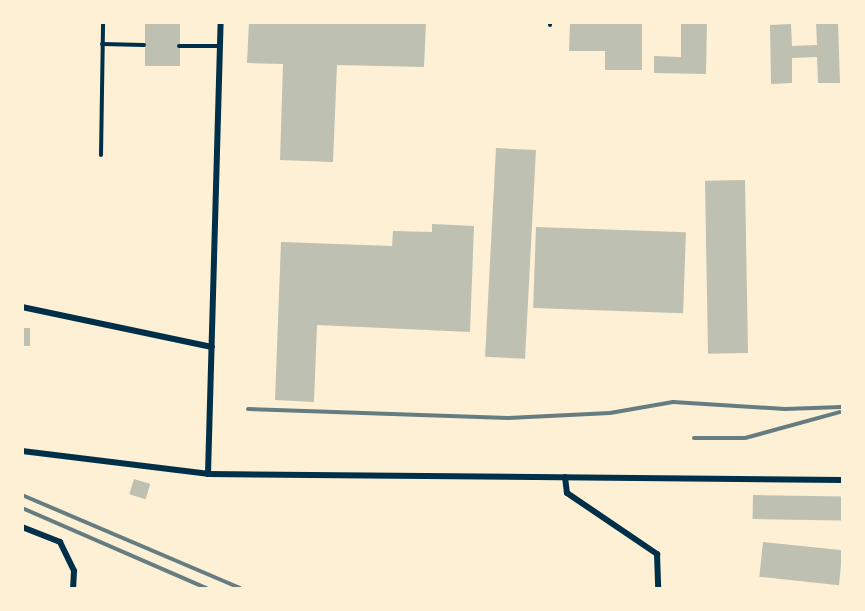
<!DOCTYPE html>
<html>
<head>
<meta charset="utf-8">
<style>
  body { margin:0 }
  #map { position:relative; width:865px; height:611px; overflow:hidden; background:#fdf0d5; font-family:"Fira Sans Condensed",sans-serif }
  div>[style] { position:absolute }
  .building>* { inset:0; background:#bec0b2; transform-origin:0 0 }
  .service>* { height:4px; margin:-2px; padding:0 2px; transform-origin:2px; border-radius:2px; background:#003049 }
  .minor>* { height:6px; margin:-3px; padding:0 3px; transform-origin:3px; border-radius:3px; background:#003049 }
  .rail>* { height:4px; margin:-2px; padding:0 2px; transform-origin:2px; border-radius:2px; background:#657d81 }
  span { translate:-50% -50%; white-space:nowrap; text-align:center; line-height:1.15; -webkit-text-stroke:4.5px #fdf0d5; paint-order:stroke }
  .frame { position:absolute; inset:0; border:24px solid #fdf0d5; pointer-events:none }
</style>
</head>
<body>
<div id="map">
  <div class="building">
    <i style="left:145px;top:22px;width:35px;height:44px"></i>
    <i style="clip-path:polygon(249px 22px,426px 22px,424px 67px,337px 65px,333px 162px,280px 160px,283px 64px,247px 63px)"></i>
    <i style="clip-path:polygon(570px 22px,642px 22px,642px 70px,605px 70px,605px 51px,569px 51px)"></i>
    <i style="clip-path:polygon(681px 22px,707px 22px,706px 74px,654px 73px,654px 56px,681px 57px)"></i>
    <i style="clip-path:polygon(816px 22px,838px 22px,840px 83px,818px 83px,817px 57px,792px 58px,792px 83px,771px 84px,770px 25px,791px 24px,792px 46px,817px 45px)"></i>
    <i style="left:496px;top:148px;width:40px;height:209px;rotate:3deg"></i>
    <i style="left:745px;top:180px;width:173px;height:40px;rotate:89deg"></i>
    <i style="clip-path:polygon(432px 224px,474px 226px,470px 332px,317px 325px,314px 402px,275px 400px,281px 242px,392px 246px,393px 231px,432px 232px)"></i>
    <i style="left:536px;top:227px;width:150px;height:81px;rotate:2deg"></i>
    <i style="left:22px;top:328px;width:8px;height:18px"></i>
    <i style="left:134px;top:479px;width:17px;height:16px;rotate:17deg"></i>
    <i style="left:753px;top:495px;width:89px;height:24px;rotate:1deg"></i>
    <i style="left:763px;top:542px;width:80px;height:35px;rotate:6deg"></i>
  </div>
  <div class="service">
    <i style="left:550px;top:25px;width:3px;rotate:-90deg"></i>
    <i style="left:102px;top:44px;width:42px;rotate:1.4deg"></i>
    <i style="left:179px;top:46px;width:41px"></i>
    <i style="left:101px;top:155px;width:133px;rotate:-89.1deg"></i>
  </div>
  <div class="minor">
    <i style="left:22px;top:307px;width:194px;rotate:11.9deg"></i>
    <i style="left:22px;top:451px;width:187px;rotate:7deg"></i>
    <i style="left:208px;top:474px;width:634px;rotate:0.54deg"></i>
    <i style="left:208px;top:474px;width:452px;rotate:-88.4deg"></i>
    <i style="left:565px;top:477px;width:16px;rotate:83deg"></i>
    <i style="left:567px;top:493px;width:109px;rotate:34.1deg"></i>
    <i style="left:657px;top:554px;width:34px;rotate:88deg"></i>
    <i style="left:22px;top:527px;width:41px;rotate:21.5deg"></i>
    <i style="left:60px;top:542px;width:32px;rotate:64deg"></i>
    <i style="left:74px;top:571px;width:17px;rotate:93deg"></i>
  </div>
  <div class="rail">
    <i style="left:248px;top:409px;width:260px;rotate:2deg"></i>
    <i style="left:508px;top:418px;width:102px;rotate:-2.8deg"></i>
    <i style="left:610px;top:413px;width:64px;rotate:-9.9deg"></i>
    <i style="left:673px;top:402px;width:112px;rotate:3.6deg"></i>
    <i style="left:785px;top:409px;width:57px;rotate:-2deg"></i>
    <i style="left:694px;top:438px;width:51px"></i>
    <i style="left:745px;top:438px;width:98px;rotate:-15.3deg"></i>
    <i style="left:22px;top:495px;width:237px;rotate:23.1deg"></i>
    <i style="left:22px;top:508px;width:201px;rotate:23.5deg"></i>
  </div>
  <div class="frame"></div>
</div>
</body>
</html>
